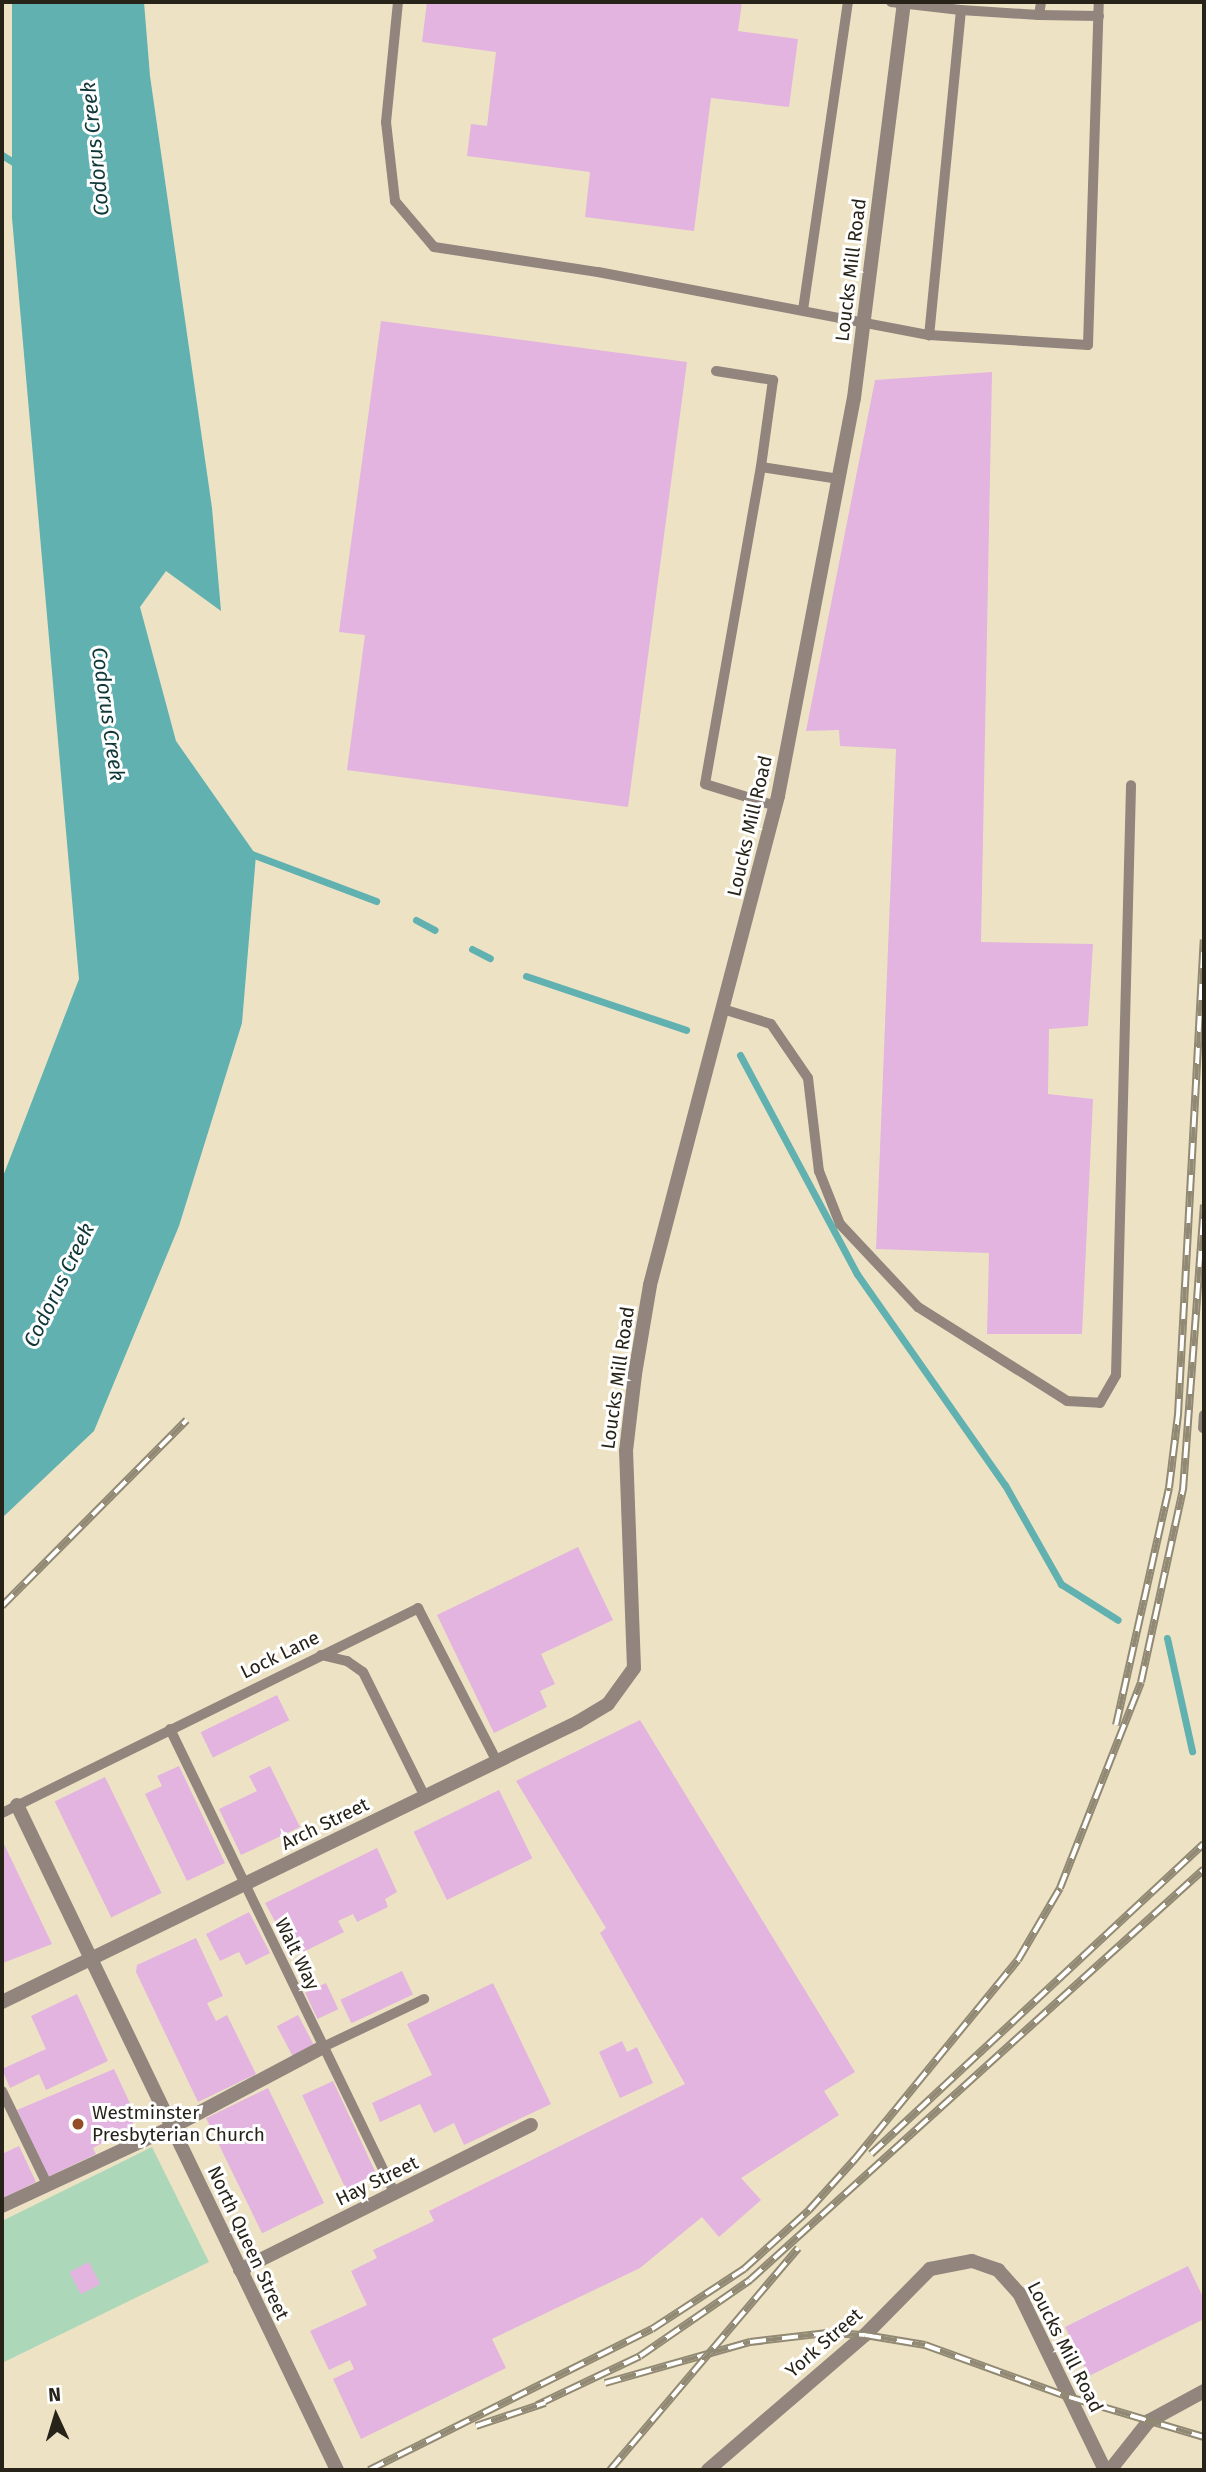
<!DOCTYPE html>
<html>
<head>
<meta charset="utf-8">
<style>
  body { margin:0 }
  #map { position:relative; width:1206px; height:2472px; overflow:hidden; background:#ede3c4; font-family:"Fira Sans",sans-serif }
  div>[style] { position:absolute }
  .green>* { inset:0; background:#acd7b9 }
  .water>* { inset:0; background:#61b1b1 }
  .stream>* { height:7px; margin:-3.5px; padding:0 3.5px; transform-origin:3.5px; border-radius:3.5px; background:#61b1b1 }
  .building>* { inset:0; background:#e2b4df; transform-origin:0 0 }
  .service>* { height:10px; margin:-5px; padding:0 5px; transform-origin:5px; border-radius:5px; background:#91857d }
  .minor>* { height:14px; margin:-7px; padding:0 7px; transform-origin:7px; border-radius:7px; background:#91857d }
  .tertiary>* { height:14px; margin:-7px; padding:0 7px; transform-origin:7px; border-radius:7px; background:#91857d }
  .rail>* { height:8px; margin-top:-4px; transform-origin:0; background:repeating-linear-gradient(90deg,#fff 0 16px,#918974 0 32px); box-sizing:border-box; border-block:2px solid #918974 }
  .dots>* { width:19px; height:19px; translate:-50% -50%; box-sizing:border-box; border:4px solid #fff; border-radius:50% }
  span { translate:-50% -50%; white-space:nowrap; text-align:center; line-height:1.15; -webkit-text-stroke:6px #fff; paint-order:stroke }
  .street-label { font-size:19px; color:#272318 }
  .poi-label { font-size:19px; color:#272318 }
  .left { translate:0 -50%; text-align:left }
  .water-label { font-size:21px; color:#113838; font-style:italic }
  .frame { position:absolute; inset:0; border:4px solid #272318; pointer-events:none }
  .north { position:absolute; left:21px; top:2381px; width:70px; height:70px; -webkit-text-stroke:5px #fff; paint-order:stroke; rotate:356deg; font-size:19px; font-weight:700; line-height:28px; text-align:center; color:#272318 }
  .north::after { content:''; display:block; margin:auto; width:24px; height:32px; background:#272318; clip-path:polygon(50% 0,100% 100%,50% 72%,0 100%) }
</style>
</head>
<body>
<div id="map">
  <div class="green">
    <i style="clip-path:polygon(152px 2147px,209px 2262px,2px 2363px,2px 2221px)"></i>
  </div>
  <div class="water">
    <i style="clip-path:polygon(12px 2px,144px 2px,150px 76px,212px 508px,221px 611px,166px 571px,140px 607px,176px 741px,256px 855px,242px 1023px,179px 1226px,94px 1431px,2px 1518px,2px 1179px,79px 979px,12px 218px)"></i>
  </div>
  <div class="stream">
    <i style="left:2px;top:155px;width:22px;rotate:32deg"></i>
    <i style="left:249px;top:853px;width:136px;rotate:20.7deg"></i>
    <i style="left:416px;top:920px;width:21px;rotate:28deg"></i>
    <i style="left:472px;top:949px;width:20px;rotate:27deg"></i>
    <i style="left:526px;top:976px;width:169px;rotate:18.6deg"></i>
    <i style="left:740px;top:1055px;width:248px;rotate:61.9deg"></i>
    <i style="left:857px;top:1274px;width:258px;rotate:55deg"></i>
    <i style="left:1005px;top:1485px;width:114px;rotate:60.5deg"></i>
    <i style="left:1061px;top:1584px;width:67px;rotate:32.3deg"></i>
    <i style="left:1167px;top:1638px;width:116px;rotate:77.5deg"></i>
  </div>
  <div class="building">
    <i style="clip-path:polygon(427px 2px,742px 2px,738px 31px,798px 39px,789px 107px,711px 98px,694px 231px,585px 217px,590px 172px,467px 156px,471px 124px,487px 126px,496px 52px,422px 42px)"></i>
    <i style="clip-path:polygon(381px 321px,687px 362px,628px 807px,347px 770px,365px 635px,339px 632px)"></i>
    <i style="clip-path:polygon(992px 372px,981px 942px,1093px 944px,1088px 1026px,1049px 1029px,1048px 1094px,1093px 1099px,1082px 1334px,987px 1334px,989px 1253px,876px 1249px,896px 749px,840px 746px,839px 730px,806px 731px,875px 380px)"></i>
    <i style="clip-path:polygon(578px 1547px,613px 1620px,541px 1654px,555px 1684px,540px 1691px,547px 1707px,494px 1733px,437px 1615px)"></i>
    <i style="left:277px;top:1695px;width:28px;height:85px;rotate:64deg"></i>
    <i style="clip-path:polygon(640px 1720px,855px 2072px,824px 2091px,839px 2115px,741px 2178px,761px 2200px,719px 2237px,702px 2217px,640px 2268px,492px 2339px,506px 2368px,361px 2439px,333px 2379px,354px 2369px,350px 2360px,329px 2370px,310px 2331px,367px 2305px,351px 2271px,377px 2258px,373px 2250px,434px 2221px,429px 2211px,685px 2084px,600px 1933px,606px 1928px,516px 1781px)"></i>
    <i style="clip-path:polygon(179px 1766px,225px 1863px,187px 1881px,145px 1794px,162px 1786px,157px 1776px)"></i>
    <i style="clip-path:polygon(270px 1766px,300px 1827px,241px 1855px,219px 1809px,257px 1791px,249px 1776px)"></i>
    <i style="left:105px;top:1777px;width:129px;height:56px;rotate:64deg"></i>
    <i style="left:499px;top:1790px;width:76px;height:95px;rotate:64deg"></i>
    <i style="clip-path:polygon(2px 1840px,52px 1944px,3px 1963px,2px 1960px)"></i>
    <i style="clip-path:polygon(377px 1848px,397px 1892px,385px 1899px,388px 1907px,357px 1922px,353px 1914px,338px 1921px,344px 1932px,299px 1954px,295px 1944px,289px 1947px,265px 1903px)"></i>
    <i style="clip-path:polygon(249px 1912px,270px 1953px,246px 1965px,239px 1952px,220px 1961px,206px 1934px)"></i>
    <i style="clip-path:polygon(196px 1938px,223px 1996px,207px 2003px,216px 2021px,227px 2015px,256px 2074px,198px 2102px,136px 1972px,137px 1965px)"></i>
    <i style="left:402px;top:1971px;width:26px;height:68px;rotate:65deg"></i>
    <i style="left:326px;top:1983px;width:29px;height:23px;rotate:65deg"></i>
    <i style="clip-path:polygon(493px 1983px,551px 2104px,464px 2145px,454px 2123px,434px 2133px,420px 2104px,380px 2122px,372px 2103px,432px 2075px,407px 2024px)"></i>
    <i style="clip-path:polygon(77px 1994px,108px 2061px,46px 2090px,39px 2074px,10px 2088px,2px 2069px,46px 2049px,31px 2016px)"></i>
    <i style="left:298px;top:2015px;width:34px;height:24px;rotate:62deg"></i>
    <i style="clip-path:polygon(622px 2041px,627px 2052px,637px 2047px,653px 2083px,620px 2098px,599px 2052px)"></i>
    <i style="clip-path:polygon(114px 2069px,135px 2114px,132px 2127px,93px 2148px,96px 2154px,48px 2177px,17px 2110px)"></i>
    <i style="left:333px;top:2081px;width:105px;height:34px;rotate:65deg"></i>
    <i style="left:268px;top:2088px;width:128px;height:69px;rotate:64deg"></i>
    <i style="clip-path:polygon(19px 2146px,36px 2182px,2px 2199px,2px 2154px)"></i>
    <i style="left:89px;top:2262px;width:25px;height:22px;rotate:63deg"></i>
    <i style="clip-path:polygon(1188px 2266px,1204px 2299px,1204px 2319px,1089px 2376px,1065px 2327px)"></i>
  </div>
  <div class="service">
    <i style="left:398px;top:2px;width:121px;rotate:95.7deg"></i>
    <i style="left:386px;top:122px;width:80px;rotate:83.5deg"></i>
    <i style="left:395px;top:201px;width:60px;rotate:49.7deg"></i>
    <i style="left:434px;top:247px;width:166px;rotate:8.7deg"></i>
    <i style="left:598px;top:272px;width:337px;rotate:10.8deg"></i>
    <i style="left:929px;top:335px;width:159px;rotate:3.6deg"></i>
    <i style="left:1088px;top:345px;width:343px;rotate:-88.2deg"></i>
    <i style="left:891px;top:2px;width:70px;rotate:6.5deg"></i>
    <i style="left:961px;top:10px;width:327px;rotate:95.6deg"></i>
    <i style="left:961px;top:10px;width:78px;rotate:3.7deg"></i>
    <i style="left:1039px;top:15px;width:13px;rotate:-81deg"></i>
    <i style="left:1039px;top:15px;width:60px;rotate:1deg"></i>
    <i style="left:803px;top:310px;width:311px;rotate:-81.7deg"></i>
    <i style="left:716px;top:371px;width:58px;rotate:9deg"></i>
    <i style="left:773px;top:380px;width:88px;rotate:97.9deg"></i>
    <i style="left:776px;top:806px;width:74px;rotate:-162.8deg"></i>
    <i style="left:705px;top:784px;width:322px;rotate:-80deg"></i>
    <i style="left:761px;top:467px;width:79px;rotate:8.7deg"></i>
    <i style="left:726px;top:1010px;width:47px;rotate:17.3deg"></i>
    <i style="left:771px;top:1024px;width:65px;rotate:55.6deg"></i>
    <i style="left:808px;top:1078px;width:94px;rotate:83.3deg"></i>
    <i style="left:819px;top:1171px;width:57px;rotate:68.4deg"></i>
    <i style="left:840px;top:1224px;width:114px;rotate:46.8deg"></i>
    <i style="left:918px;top:1307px;width:176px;rotate:32.2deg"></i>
    <i style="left:1067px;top:1401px;width:33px;rotate:3deg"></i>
    <i style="left:1100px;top:1403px;width:32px;rotate:-60deg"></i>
    <i style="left:1116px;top:1375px;width:590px;rotate:-88.54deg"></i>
    <i style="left:1203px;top:1428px;width:13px;rotate:-86deg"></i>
    <i style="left:321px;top:1655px;width:27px;rotate:13deg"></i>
    <i style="left:347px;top:1661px;width:19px;rotate:35deg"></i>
    <i style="left:363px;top:1672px;width:140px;rotate:63.6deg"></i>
    <i style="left:170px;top:1729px;width:517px;rotate:64.18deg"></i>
    <i style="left:2px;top:1813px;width:464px;rotate:-26.2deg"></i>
    <i style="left:418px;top:1608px;width:173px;rotate:62.8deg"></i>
    <i style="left:323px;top:2047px;width:112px;rotate:-25.4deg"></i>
    <i style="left:2px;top:2091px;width:103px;rotate:64.2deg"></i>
  </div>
  <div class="minor">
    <i style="left:17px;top:1805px;width:738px;rotate:64.3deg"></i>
    <i style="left:2px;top:2206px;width:187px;rotate:-24.9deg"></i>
    <i style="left:172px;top:2127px;width:171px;rotate:-27.9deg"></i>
    <i style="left:240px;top:2270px;width:325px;rotate:-26.5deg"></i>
    <i style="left:708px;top:2470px;width:207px;rotate:-40.7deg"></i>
    <i style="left:865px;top:2335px;width:93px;rotate:-45.4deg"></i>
    <i style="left:930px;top:2269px;width:43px;rotate:-10.8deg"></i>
    <i style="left:972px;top:2261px;width:28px;rotate:19deg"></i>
    <i style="left:998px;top:2270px;width:31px;rotate:48deg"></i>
    <i style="left:1019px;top:2293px;width:197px;rotate:64.1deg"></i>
    <i style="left:1110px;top:2470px;width:63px;rotate:-51.5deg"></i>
    <i style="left:1149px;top:2421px;width:63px;rotate:-28.6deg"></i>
  </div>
  <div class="tertiary">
    <i style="left:2px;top:2002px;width:640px;rotate:-25.92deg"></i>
    <i style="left:578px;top:1722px;width:35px;rotate:-31deg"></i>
    <i style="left:608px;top:1704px;width:44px;rotate:-54.2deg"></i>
    <i style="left:634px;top:1668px;width:217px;rotate:-92.1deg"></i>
    <i style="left:626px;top:1451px;width:78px;rotate:-83.3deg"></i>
    <i style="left:635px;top:1374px;width:90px;rotate:-80.4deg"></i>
    <i style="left:650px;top:1285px;width:505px;rotate:-75.33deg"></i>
    <i style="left:778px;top:796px;width:405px;rotate:-79.2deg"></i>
    <i style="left:854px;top:398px;width:399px;rotate:-82.8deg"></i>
  </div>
  <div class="rail">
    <i style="left:2px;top:1606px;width:262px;rotate:-45.2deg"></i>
    <i style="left:1116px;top:1725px;width:243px;rotate:-77.4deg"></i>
    <i style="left:1169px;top:1488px;width:74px;rotate:-83deg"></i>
    <i style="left:1178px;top:1415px;width:476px;rotate:-86.9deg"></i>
    <i style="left:871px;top:2154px;width:455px;rotate:-43deg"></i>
    <i style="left:605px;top:2383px;width:151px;rotate:-15.8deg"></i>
    <i style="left:750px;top:2342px;width:78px;rotate:-6.7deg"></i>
    <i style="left:827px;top:2333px;width:38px;rotate:3deg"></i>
    <i style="left:865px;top:2335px;width:61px;rotate:9.5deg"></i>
    <i style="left:925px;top:2345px;width:153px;rotate:19.9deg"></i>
    <i style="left:1069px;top:2397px;width:141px;rotate:16.5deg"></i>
    <i style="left:537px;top:2405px;width:114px;rotate:-25.4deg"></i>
    <i style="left:640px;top:2356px;width:134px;rotate:-34.6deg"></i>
    <i style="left:750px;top:2280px;width:612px;rotate:-42.15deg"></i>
    <i style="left:476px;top:2426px;width:73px;rotate:-18.4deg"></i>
    <i style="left:369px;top:2470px;width:316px;rotate:-26.5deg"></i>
    <i style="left:652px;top:2329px;width:110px;rotate:-33.1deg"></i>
    <i style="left:744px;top:2269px;width:88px;rotate:-42.2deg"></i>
    <i style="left:809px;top:2210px;width:69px;rotate:-48deg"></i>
    <i style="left:855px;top:2159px;width:257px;rotate:-50.7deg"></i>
    <i style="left:1018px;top:1960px;width:83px;rotate:-59.7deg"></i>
    <i style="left:1060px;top:1888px;width:221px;rotate:-68.5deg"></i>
    <i style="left:1141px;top:1682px;width:197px;rotate:-77.7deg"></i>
    <i style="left:1183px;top:1490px;width:286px;rotate:-85.8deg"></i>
    <i style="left:610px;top:2470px;width:291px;rotate:-49.7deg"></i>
  </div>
  <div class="dots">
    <i style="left:78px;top:2124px;background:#934d27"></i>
  </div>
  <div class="street-label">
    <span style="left:851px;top:270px;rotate:-83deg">Loucks Mill Road</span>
    <span style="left:750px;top:826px;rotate:-77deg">Loucks Mill Road</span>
    <span style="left:618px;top:1378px;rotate:-82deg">Loucks Mill Road</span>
    <span style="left:280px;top:1655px;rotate:-26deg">Lock Lane</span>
    <span style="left:325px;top:1824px;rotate:-26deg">Arch Street</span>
    <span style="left:297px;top:1954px;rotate:64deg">Walt Way</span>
    <span style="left:377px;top:2181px;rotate:-26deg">Hay Street</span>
    <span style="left:248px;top:2243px;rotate:65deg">North Queen Street</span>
    <span style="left:824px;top:2343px;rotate:-41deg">York Street</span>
    <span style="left:1065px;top:2347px;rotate:63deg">Loucks Mill Road</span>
  </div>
  <div class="poi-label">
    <span class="left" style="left:92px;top:2124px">Westminster<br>Presbyterian Church</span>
  </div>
  <div class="water-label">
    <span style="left:95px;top:149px;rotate:-96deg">Codorus Creek</span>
    <span style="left:108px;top:714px;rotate:82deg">Codorus Creek</span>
    <span style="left:59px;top:1285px;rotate:-64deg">Codorus Creek</span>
  </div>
  <div class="frame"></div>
  <div class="north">N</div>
</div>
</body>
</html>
